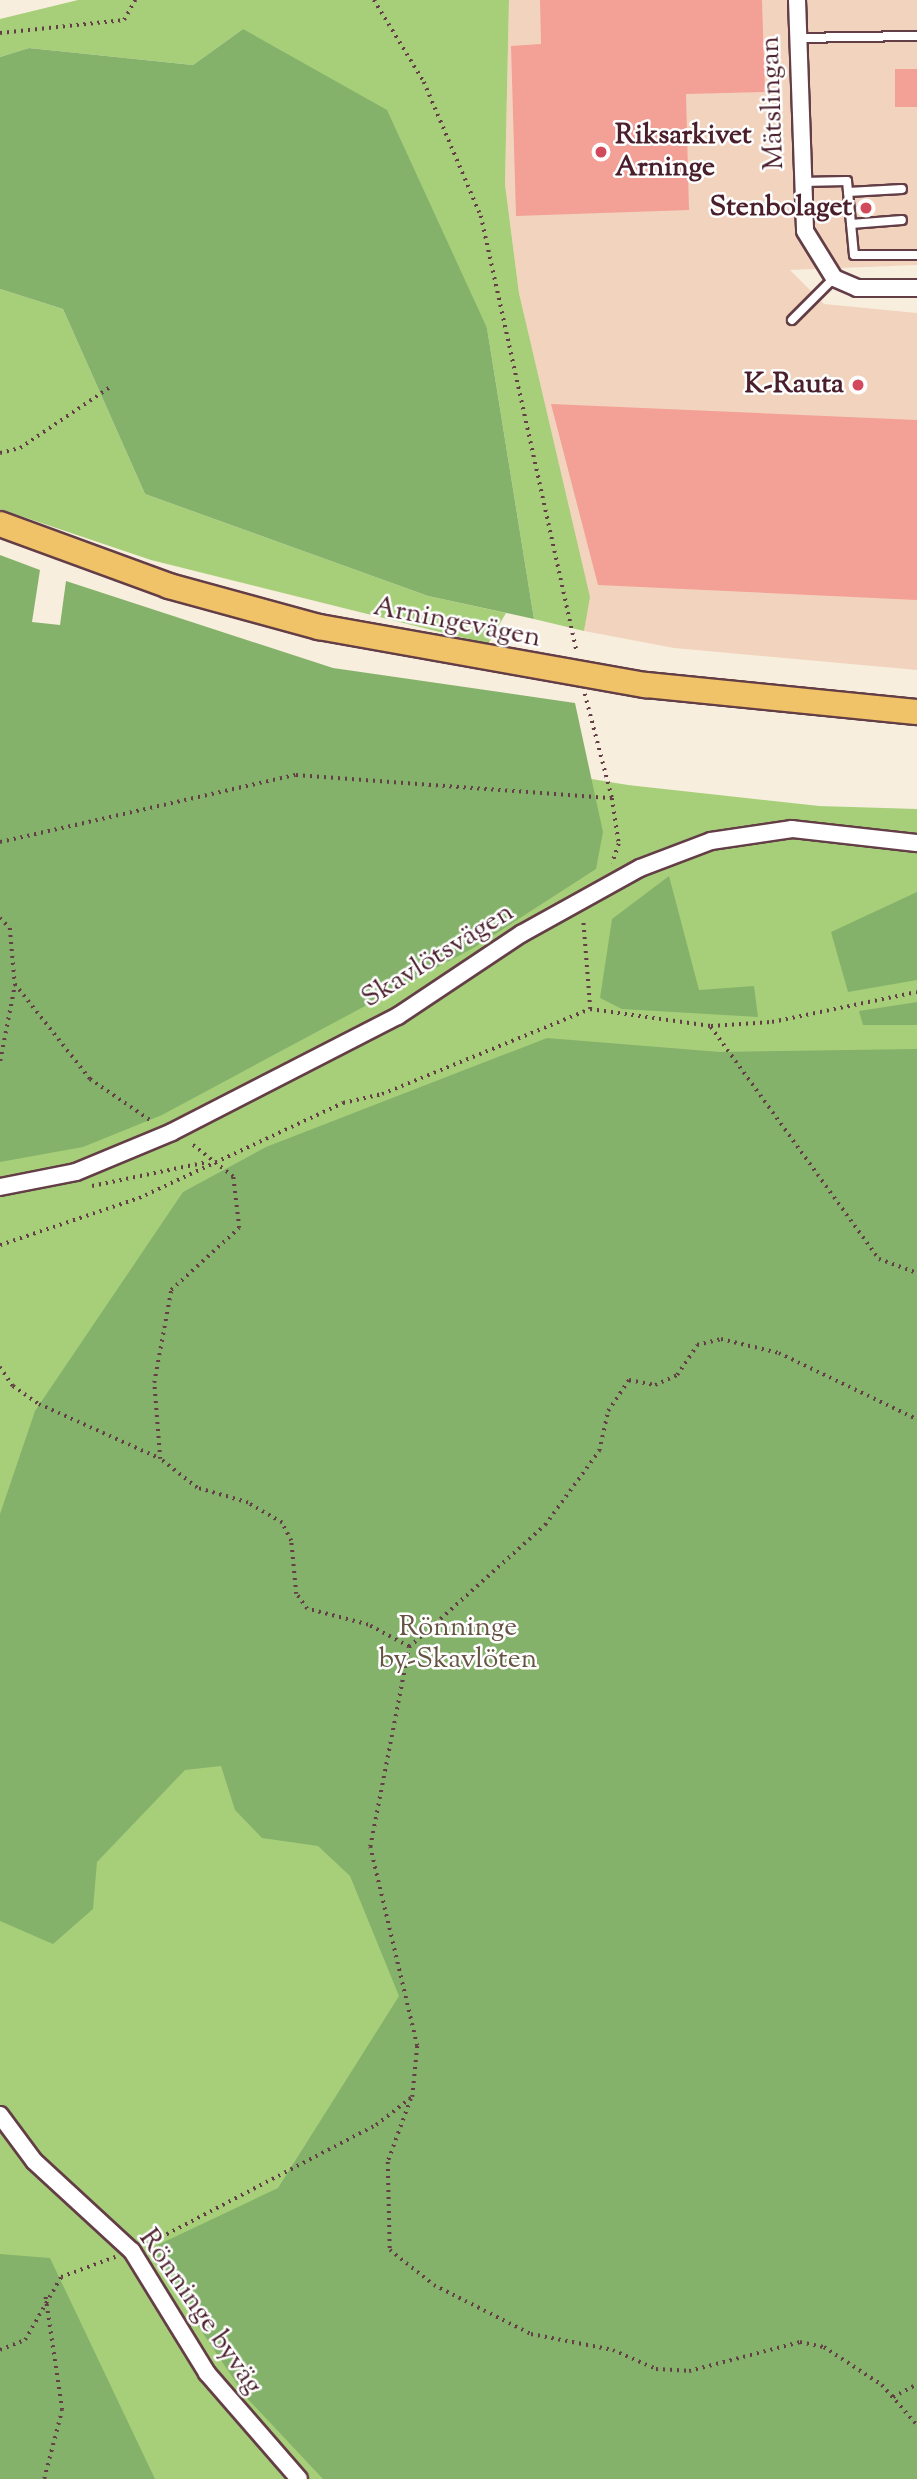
<!DOCTYPE html>
<html>
<head>
<meta charset="utf-8">
<style>
  body { margin:0 }
  #map { position:relative; width:917px; height:2479px; overflow:hidden; background:#f8eede; font-family:"Sorts Mill Goudy",serif }
  div>[style] { position:absolute }
  .built>* { inset:0; background:#f2d4be }
  .green>* { inset:0; background:#a7cf7a }
  .forest>* { inset:0; background:#85b26a }
  .building>* { inset:0; background:#f3a097; transform-origin:0 0 }
  .path>* { height:3.5px; margin-top:-1.75px; transform-origin:0; background:repeating-linear-gradient(90deg,#643e46 0 2px,transparent 0 7px) }
  .roads { filter:drop-shadow(2px 0 #643e46) drop-shadow(-2px 0 #643e46) drop-shadow(0 2px #643e46) drop-shadow(0 -2px #643e46) }
  .service>* { height:8px; margin:-4px; padding:0 4px; transform-origin:4px; border-radius:4px; background:#fff }
  .minor>* { height:16px; margin:-8px; padding:0 8px; transform-origin:8px; border-radius:8px; background:#fff }
  .primary>* { height:24px; margin:-12px; padding:0 12px; transform-origin:12px; border-radius:12px; background:#f1c369 }
  .dots>* { width:19px; height:19px; translate:-50% -50%; box-sizing:border-box; border:4px solid #fff; border-radius:50% }
  span { translate:-50% -50%; white-space:nowrap; text-align:center; line-height:1.15; -webkit-text-stroke:5px #fff; paint-order:stroke }
  .street-label { font-size:28px; color:#4a1f2b }
  .poi-label { font-size:28px; color:#4a1f2b; font-weight:700 }
  .left { translate:0 -50%; text-align:left }
  .right { translate:-100% -50%; text-align:right }
  .park-label { font-size:28px; color:#665443 }
</style>
</head>
<body>
<div id="map">
  <div class="built">
    <i style="clip-path:polygon(509px 0,917px 0,917px 265px,790px 270px,824px 304px,917px 313px,917px 670px,674px 648px,584px 631px,589px 597px,519px 293px,505px 184px)"></i>
  </div>
  <div class="green">
    <i style="clip-path:polygon(78px 0,509px 0,505px 184px,519px 293px,590px 597px,584px 631px,534px 619px,487px 328px,243px 29px,193px 65px,29px 48px,0 57px,0 19px)"></i>
    <i style="clip-path:polygon(0 289px,63px 309px,145px 494px,428px 596px,506px 613px,488px 644px,151px 560px,0 509px)"></i>
    <i style="clip-path:polygon(0 635px,245px 722px,628px 785px,819px 806px,917px 809px,917px 2479px,0 2479px)"></i>
  </div>
  <div class="forest">
    <i style="clip-path:polygon(243px 29px,387px 110px,487px 328px,534px 619px,428px 596px,145px 494px,63px 309px,0 289px,0 57px,29px 48px,193px 65px)"></i>
    <i style="clip-path:polygon(0 555px,40px 570px,32px 622px,60px 625px,66px 581px,333px 668px,575px 703px,603px 832px,596px 869px,475px 947px,162px 1115px,83px 1147px,0 1162px)"></i>
    <i style="clip-path:polygon(669px 876px,699px 990px,754px 986px,758px 1017px,622px 1009px,600px 998px,612px 919px)"></i>
    <i style="clip-path:polygon(917px 892px,917px 980px,848px 992px,831px 932px)"></i>
    <i style="clip-path:polygon(917px 1002px,917px 1025px,863px 1025px,859px 1011px)"></i>
    <i style="clip-path:polygon(547px 1038px,720px 1052px,917px 1049px,917px 2479px,323px 2479px,245px 2396px,147px 2250px,278px 2188px,399px 1996px,350px 1876px,318px 1846px,262px 1838px,235px 1810px,221px 1766px,185px 1770px,97px 1862px,93px 1909px,53px 1944px,0 1921px,0 1514px,35px 1411px,183px 1192px,266px 1147px)"></i>
    <i style="clip-path:polygon(0 2254px,50px 2258px,155px 2479px,0 2479px)"></i>
  </div>
  <div class="building">
    <i style="clip-path:polygon(540px 0,762px 0,765px 92px,686px 94px,689px 210px,516px 216px,511px 46px,541px 44px)"></i>
    <i style="left:917px;top:69px;width:38px;height:22px;rotate:90deg"></i>
    <i style="clip-path:polygon(551px 404px,917px 420px,917px 600px,598px 585px)"></i>
  </div>
  <div class="path">
    <i style="left:374px;top:0;width:96px;rotate:58.6deg"></i>
    <i style="left:424px;top:82px;width:146px;rotate:67deg"></i>
    <i style="left:481px;top:216px;width:445px;rotate:77.6deg"></i>
    <i style="left:0;top:33px;width:125px;rotate:-6deg"></i>
    <i style="left:124px;top:20px;width:23px;rotate:-61deg"></i>
    <i style="left:0;top:453px;width:21px;rotate:-14deg"></i>
    <i style="left:20px;top:448px;width:109px;rotate:-34.1deg"></i>
    <i style="left:585px;top:694px;width:107px;rotate:75.4deg"></i>
    <i style="left:612px;top:798px;width:47px;rotate:81.3deg"></i>
    <i style="left:619px;top:844px;width:21px;rotate:109deg"></i>
    <i style="left:0;top:842px;width:303px;rotate:-12.8deg"></i>
    <i style="left:296px;top:775px;width:317px;rotate:4.2deg"></i>
    <i style="left:0;top:918px;width:14px;rotate:45deg"></i>
    <i style="left:10px;top:928px;width:56px;rotate:84.9deg"></i>
    <i style="left:15px;top:984px;width:121px;rotate:51.7deg"></i>
    <i style="left:90px;top:1079px;width:76px;rotate:34.3deg"></i>
    <i style="left:590px;top:1009px;width:122px;rotate:8deg"></i>
    <i style="left:711px;top:1026px;width:61px;rotate:-3.8deg"></i>
    <i style="left:772px;top:1022px;width:148px;rotate:-11.7deg"></i>
    <i style="left:711px;top:1027px;width:286px;rotate:54.1deg"></i>
    <i style="left:879px;top:1259px;width:40px;rotate:20.2deg"></i>
    <i style="left:0;top:1061px;width:78px;rotate:-79deg"></i>
    <i style="left:92px;top:1186px;width:118px;rotate:-11.7deg"></i>
    <i style="left:0;top:1245px;width:147px;rotate:-18.7deg"></i>
    <i style="left:139px;top:1198px;width:225px;rotate:-25deg"></i>
    <i style="left:343px;top:1103px;width:40px;rotate:-13deg"></i>
    <i style="left:382px;top:1094px;width:225px;rotate:-22.2deg"></i>
    <i style="left:590px;top:1009px;width:89px;rotate:-94.5deg"></i>
    <i style="left:0;top:1367px;width:23px;rotate:56deg"></i>
    <i style="left:13px;top:1386px;width:32px;rotate:35deg"></i>
    <i style="left:39px;top:1404px;width:132px;rotate:24.2deg"></i>
    <i style="left:409px;top:1647px;width:183px;rotate:-41.9deg"></i>
    <i style="left:545px;top:1525px;width:92px;rotate:-53.9deg"></i>
    <i style="left:599px;top:1451px;width:41px;rotate:-77.3deg"></i>
    <i style="left:608px;top:1411px;width:37px;rotate:-56deg"></i>
    <i style="left:629px;top:1380px;width:26px;rotate:11deg"></i>
    <i style="left:655px;top:1385px;width:24px;rotate:-24deg"></i>
    <i style="left:677px;top:1375px;width:36px;rotate:-56deg"></i>
    <i style="left:697px;top:1345px;width:25px;rotate:-14deg"></i>
    <i style="left:721px;top:1339px;width:60px;rotate:13.6deg"></i>
    <i style="left:779px;top:1353px;width:153px;rotate:25.6deg"></i>
    <i style="left:411px;top:2099px;width:67px;rotate:110.1deg"></i>
    <i style="left:388px;top:2162px;width:88px;rotate:88.7deg"></i>
    <i style="left:390px;top:2250px;width:56px;rotate:38.5deg"></i>
    <i style="left:434px;top:2285px;width:109px;rotate:26.8deg"></i>
    <i style="left:531px;top:2334px;width:84px;rotate:11deg"></i>
    <i style="left:613px;top:2350px;width:47px;rotate:23.8deg"></i>
    <i style="left:656px;top:2369px;width:33px;rotate:3deg"></i>
    <i style="left:689px;top:2371px;width:115px;rotate:-14.6deg"></i>
    <i style="left:800px;top:2342px;width:25px;rotate:12deg"></i>
    <i style="left:824px;top:2347px;width:69px;rotate:33.2deg"></i>
    <i style="left:882px;top:2385px;width:53px;rotate:48.8deg"></i>
    <i style="left:148px;top:2244px;width:257px;rotate:-27.6deg"></i>
    <i style="left:376px;top:2125px;width:46px;rotate:-37.9deg"></i>
    <i style="left:412px;top:2097px;width:51px;rotate:-84.4deg"></i>
    <i style="left:417px;top:2046px;width:204px;rotate:-103.3deg"></i>
    <i style="left:370px;top:1847px;width:204px;rotate:-79deg"></i>
    <i style="left:409px;top:1647px;width:47px;rotate:-151.8deg"></i>
    <i style="left:368px;top:1625px;width:63px;rotate:-165.3deg"></i>
    <i style="left:307px;top:1609px;width:19px;rotate:-126deg"></i>
    <i style="left:296px;top:1594px;width:53px;rotate:-95.4deg"></i>
    <i style="left:291px;top:1541px;width:20px;rotate:-117deg"></i>
    <i style="left:282px;top:1523px;width:39px;rotate:-150deg"></i>
    <i style="left:248px;top:1503px;width:53px;rotate:-163.6deg"></i>
    <i style="left:197px;top:1488px;width:47px;rotate:-141.9deg"></i>
    <i style="left:160px;top:1459px;width:76px;rotate:-94.5deg"></i>
    <i style="left:154px;top:1383px;width:95px;rotate:-79.6deg"></i>
    <i style="left:171px;top:1290px;width:92px;rotate:-42.4deg"></i>
    <i style="left:239px;top:1228px;width:51px;rotate:-96.7deg"></i>
    <i style="left:233px;top:1177px;width:55px;rotate:-141.7deg"></i>
    <i style="left:0;top:2350px;width:27px;rotate:-22deg"></i>
    <i style="left:25px;top:2340px;width:73px;rotate:-60.3deg"></i>
    <i style="left:61px;top:2277px;width:58px;rotate:-20.3deg"></i>
    <i style="left:893px;top:2397px;width:27px;rotate:-28deg"></i>
    <i style="left:44px;top:2479px;width:71px;rotate:-75.4deg"></i>
    <i style="left:62px;top:2410px;width:116px;rotate:-98.4deg"></i>
  </div>
  <div class="roads">
    <div class="service">
      <i style="left:798px;top:38px;width:119px;rotate:-1deg"></i>
      <i style="left:802px;top:182px;width:45px;rotate:-1.3deg"></i>
      <i style="left:847px;top:181px;width:74px;rotate:84.6deg"></i>
      <i style="left:854px;top:255px;width:63px"></i>
      <i style="left:848px;top:192px;width:54px;rotate:-3.2deg"></i>
      <i style="left:851px;top:224px;width:51px;rotate:-4.5deg"></i>
      <i style="left:792px;top:320px;width:59px;rotate:-45deg"></i>
    </div>
    <div class="minor">
      <i style="left:797px;top:0;width:231px;rotate:88deg"></i>
      <i style="left:805px;top:231px;width:55px;rotate:58.3deg"></i>
      <i style="left:834px;top:278px;width:25px;rotate:23deg"></i>
      <i style="left:857px;top:288px;width:60px"></i>
      <i style="left:0;top:1187px;width:77px;rotate:-11.2deg"></i>
      <i style="left:76px;top:1172px;width:104px;rotate:-22.6deg"></i>
      <i style="left:172px;top:1132px;width:254px;rotate:-27.2deg"></i>
      <i style="left:398px;top:1016px;width:148px;rotate:-33.7deg"></i>
      <i style="left:521px;top:934px;width:136px;rotate:-29deg"></i>
      <i style="left:640px;top:868px;width:76px;rotate:-20.8deg"></i>
      <i style="left:711px;top:841px;width:82px;rotate:-8.4deg"></i>
      <i style="left:792px;top:829px;width:126px;rotate:6.4deg"></i>
      <i style="left:0;top:2115px;width:57px;rotate:53.5deg"></i>
      <i style="left:34px;top:2161px;width:133px;rotate:42.6deg"></i>
      <i style="left:132px;top:2251px;width:143px;rotate:58.4deg"></i>
      <i style="left:207px;top:2373px;width:140px;rotate:49deg"></i>
    </div>
    <div class="primary">
      <i style="left:0;top:524px;width:180px;rotate:20.1deg"></i>
      <i style="left:169px;top:586px;width:156px;rotate:15.3deg"></i>
      <i style="left:319px;top:627px;width:332px;rotate:10.1deg"></i>
      <i style="left:646px;top:685px;width:272px;rotate:5.7deg"></i>
    </div>
  </div>
  <div class="dots">
    <i style="left:601px;top:152px;background:#d1495b"></i>
    <i style="left:866px;top:208px;background:#d1495b"></i>
    <i style="left:858px;top:385px;background:#d1495b"></i>
  </div>
  <div class="street-label">
    <span style="left:773px;top:103px;rotate:-92deg">Mätslingan</span>
    <span style="left:457px;top:623px;rotate:11deg">Arningevägen</span>
    <span style="left:438px;top:956px;rotate:-32deg">Skavlötsvägen</span>
    <span style="left:200px;top:2312px;rotate:55deg">Rönninge byväg</span>
  </div>
  <div class="poi-label">
    <span class="left" style="left:615px;top:152px">Riksarkivet<br>Arninge</span>
    <span class="right" style="left:852px;top:208px">Stenbolaget</span>
    <span class="right" style="left:844px;top:385px">K-Rauta</span>
  </div>
  <div class="park-label">
    <span style="left:458px;top:1644px">Rönninge<br>by-Skavlöten</span>
  </div>
</div>
</body>
</html>
